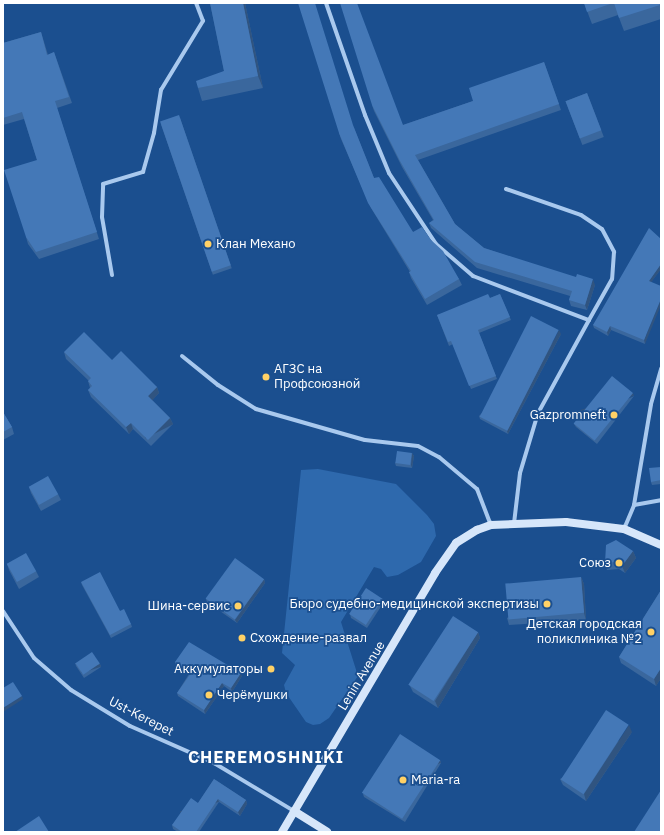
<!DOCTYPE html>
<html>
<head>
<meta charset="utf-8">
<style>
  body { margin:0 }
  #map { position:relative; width:664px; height:835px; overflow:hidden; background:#1b4f8f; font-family:"IBM Plex Sans",sans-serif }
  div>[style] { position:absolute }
  .green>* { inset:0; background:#2e69ad }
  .minor>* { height:4px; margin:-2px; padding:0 2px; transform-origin:2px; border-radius:2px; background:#a9c9ee }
  .secondary>* { height:8px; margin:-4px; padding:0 4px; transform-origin:4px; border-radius:4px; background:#d6e6fa }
  .wall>* { inset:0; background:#3a679d; transform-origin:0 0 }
  .shaded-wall>* { inset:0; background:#305480; transform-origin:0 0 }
  .building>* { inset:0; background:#4478b7; transform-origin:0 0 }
  .dots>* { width:11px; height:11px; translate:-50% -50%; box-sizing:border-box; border:2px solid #1b4f8f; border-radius:50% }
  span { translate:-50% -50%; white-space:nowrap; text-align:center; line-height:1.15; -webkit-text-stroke:3.5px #1b4f8f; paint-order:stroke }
  .poi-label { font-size:13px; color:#fff }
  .left { translate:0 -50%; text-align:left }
  .right { translate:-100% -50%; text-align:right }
  .street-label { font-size:13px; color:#fff }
  .district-label { font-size:17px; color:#fff; font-weight:700; letter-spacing:1px }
  .frame { position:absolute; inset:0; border:4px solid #fff; pointer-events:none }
</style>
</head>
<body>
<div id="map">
  <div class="green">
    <i style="clip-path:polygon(318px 469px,396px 484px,427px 515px,434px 524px,436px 536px,421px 562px,398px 575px,387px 577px,381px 569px,374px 567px,341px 622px,358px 676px,329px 718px,320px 724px,313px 725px,306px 722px,286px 693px,284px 685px,295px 665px,282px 653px,301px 470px)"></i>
  </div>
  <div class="minor">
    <i style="left:326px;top:3px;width:119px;rotate:70.8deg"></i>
    <i style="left:365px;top:115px;width:63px;rotate:67.5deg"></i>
    <i style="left:389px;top:173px;width:85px;rotate:56.5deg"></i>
    <i style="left:436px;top:244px;width:49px;rotate:40.9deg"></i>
    <i style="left:473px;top:276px;width:124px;rotate:20.8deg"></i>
    <i style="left:589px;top:320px;width:106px;rotate:118.7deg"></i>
    <i style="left:538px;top:413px;width:63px;rotate:106.7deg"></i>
    <i style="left:520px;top:473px;width:50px;rotate:96.8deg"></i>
    <i style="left:506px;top:189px;width:79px;rotate:19.1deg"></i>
    <i style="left:581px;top:215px;width:25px;rotate:34deg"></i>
    <i style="left:602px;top:229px;width:26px;rotate:62deg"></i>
    <i style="left:614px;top:252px;width:27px;rotate:94deg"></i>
    <i style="left:612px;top:279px;width:47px;rotate:119.3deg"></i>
    <i style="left:112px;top:275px;width:59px;rotate:-99.8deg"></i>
    <i style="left:102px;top:217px;width:33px;rotate:-88deg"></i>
    <i style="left:103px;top:184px;width:42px;rotate:-16.7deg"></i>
    <i style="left:143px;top:172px;width:41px;rotate:-74.2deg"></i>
    <i style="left:154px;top:133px;width:44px;rotate:-80.8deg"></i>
    <i style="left:161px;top:90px;width:81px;rotate:-58.7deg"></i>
    <i style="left:203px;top:21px;width:19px;rotate:-111deg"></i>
    <i style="left:182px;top:356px;width:46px;rotate:38.9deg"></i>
    <i style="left:218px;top:385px;width:45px;rotate:32.3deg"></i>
    <i style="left:256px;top:409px;width:113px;rotate:15.9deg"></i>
    <i style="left:365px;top:440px;width:53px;rotate:6.5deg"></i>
    <i style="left:418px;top:446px;width:24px;rotate:28deg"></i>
    <i style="left:439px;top:457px;width:50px;rotate:40.1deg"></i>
    <i style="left:477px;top:489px;width:39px;rotate:69deg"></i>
    <i style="left:634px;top:505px;width:102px;rotate:-80.4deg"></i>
    <i style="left:651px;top:404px;width:37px;rotate:-74deg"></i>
    <i style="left:624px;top:529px;width:26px;rotate:-67deg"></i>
    <i style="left:634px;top:505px;width:27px;rotate:-10deg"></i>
    <i style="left:3px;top:611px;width:56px;rotate:56.6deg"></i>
    <i style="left:34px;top:658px;width:49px;rotate:40.9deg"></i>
    <i style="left:71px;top:690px;width:69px;rotate:31.4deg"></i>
    <i style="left:130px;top:726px;width:92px;rotate:23.8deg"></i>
    <i style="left:214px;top:763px;width:93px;rotate:31deg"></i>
  </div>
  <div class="secondary">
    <i style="left:294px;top:811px;width:39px;rotate:32deg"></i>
    <i style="left:282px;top:832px;width:301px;rotate:-59.4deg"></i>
    <i style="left:435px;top:573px;width:37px;rotate:-55deg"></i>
    <i style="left:456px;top:543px;width:25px;rotate:-32deg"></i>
    <i style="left:477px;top:530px;width:15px;rotate:-20deg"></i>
    <i style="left:491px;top:525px;width:75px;rotate:-2.3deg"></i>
    <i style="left:566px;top:522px;width:58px;rotate:6.9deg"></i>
    <i style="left:624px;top:529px;width:40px;rotate:23.4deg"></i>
  </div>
  <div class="wall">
    <i style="clip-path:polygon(210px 3px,245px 3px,263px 88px,202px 101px,198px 88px,224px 71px)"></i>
    <i style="clip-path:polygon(584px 3px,660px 3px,661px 6px,661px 19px,624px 31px,618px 15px,592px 24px)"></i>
    <i style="clip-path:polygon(41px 32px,48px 55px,54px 52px,72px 103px,57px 108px,99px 239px,39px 259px,28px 244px,26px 237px,37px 160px,24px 119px,3px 125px,3px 43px)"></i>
    <i style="clip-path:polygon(544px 62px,561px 110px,418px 160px,455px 224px,484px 248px,595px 285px,587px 310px,571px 306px,569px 300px,570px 296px,477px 268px,431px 228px,429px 223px,433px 220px,402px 167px,374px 111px,372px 105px,403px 125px,473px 101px)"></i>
    <i style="left:587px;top:93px;width:47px;height:23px;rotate:69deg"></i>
    <i style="left:180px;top:118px;width:159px;height:20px;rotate:71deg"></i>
    <i style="clip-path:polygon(354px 128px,374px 178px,413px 232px,431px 240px,459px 279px,462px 285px,427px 305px,411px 278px,409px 272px,410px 272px,371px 208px,341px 139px,339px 133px)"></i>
    <i style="clip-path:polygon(661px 239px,661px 269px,651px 282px,645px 344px,611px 330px,608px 336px,594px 328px,593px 325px)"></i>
    <i style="clip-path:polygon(500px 294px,511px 320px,479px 333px,497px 379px,471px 389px,453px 344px,449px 346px,437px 315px,490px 298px)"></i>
    <i style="clip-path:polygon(561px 334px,508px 434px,480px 419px,479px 416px)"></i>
    <i style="clip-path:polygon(64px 352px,112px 360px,157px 387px,159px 393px,152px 400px,170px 418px,173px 424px,151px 446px,133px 429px,129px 434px,91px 397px,88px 390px,90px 388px,88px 381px,89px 381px,66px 359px)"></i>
    <i style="clip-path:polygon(634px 396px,597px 444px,576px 427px,574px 424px)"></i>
    <i style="clip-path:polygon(3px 412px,12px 427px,14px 434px,3px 440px)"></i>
    <i style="clip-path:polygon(412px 453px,414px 456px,412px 468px,396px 466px,395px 463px)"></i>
    <i style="clip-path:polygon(661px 467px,661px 484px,652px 485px,651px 482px)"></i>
    <i style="clip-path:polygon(29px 487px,58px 494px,61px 500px,41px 511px,31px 493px)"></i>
    <i style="clip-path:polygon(633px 551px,636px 558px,625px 573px,619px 569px,607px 570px,605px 563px)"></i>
    <i style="clip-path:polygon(7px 564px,36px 571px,39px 577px,19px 589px,9px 570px)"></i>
    <i style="clip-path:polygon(581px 577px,584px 584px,586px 620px,509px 625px,507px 618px)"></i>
    <i style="clip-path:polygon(264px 579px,265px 583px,237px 623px,207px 602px,206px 599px)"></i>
    <i style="clip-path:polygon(81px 582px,120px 611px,131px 624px,132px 627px,111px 638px,82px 585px)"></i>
    <i style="clip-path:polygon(661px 590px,661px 678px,656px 686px,621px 663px,619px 657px)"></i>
    <i style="clip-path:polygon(383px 599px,384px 602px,367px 628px,351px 618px,350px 614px)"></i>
    <i style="clip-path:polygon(478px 632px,480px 638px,438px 708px,413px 692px,410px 686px)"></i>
    <i style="clip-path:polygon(175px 662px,242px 676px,232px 692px,224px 686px,205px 714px,178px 696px,177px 693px,189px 674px,176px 665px)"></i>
    <i style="clip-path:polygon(75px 663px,100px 664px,101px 667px,84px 678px,76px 666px)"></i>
    <i style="clip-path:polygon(632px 732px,586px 801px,563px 785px,560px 779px)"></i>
    <i style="clip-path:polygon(440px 760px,441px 763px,405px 822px,364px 797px,363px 794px)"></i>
    <i style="clip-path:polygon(214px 779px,246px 800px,247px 804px,240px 816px,219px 802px,199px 832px,178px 832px,173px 829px,172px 825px,198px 803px)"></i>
  </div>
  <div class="shaded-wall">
    <i style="clip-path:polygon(243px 3px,245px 3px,263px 88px,258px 76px)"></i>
    <i style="clip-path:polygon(661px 264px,661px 269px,650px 284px,649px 281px)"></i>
    <i style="clip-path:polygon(593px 279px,595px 285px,587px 310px,585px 305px)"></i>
    <i style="clip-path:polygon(661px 299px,661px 305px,645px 344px,644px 340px)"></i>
    <i style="clip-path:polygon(610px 326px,611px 330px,608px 336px,607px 332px)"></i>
    <i style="clip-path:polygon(559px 330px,561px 334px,508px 434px,507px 431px)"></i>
    <i style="clip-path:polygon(157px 387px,159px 393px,150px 403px,148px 396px)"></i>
    <i style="left:633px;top:393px;width:3px;height:61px;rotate:72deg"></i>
    <i style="left:170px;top:418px;width:7px;height:31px;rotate:63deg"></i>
    <i style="clip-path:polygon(131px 423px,133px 429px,129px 434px,126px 427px)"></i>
    <i style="clip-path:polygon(412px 453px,414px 456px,412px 468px,411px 465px)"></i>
    <i style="clip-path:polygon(633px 551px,636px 558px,625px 573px,622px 566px)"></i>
    <i style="clip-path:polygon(581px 577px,584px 584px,586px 620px,584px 613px)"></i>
    <i style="clip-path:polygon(264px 579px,265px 583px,237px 623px,235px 620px)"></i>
    <i style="left:383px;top:599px;width:3px;height:31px;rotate:72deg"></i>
    <i style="clip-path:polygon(478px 632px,480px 638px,438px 708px,435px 701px)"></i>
    <i style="left:100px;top:664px;width:3px;height:20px;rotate:72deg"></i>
    <i style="clip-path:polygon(661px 668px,661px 678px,656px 686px,654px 679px)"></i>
    <i style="clip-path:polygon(241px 673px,242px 676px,232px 692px,231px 688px)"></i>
    <i style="clip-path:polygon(222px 683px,224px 686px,205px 714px,204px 710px)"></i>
    <i style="clip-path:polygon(22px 696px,23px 699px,3px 712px,3px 708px)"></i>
    <i style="clip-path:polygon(629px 725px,632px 732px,586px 801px,584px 794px)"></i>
    <i style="left:440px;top:760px;width:3px;height:69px;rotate:72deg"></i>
    <i style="left:218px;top:799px;width:3px;height:40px;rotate:72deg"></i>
    <i style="clip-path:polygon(246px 800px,247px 804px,240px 816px,238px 812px)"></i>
  </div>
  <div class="building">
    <i style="clip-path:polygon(210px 3px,243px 3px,258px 76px,198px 88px,196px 81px,224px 71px)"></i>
    <i style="clip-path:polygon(298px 3px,315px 3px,353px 125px,374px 178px,379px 177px,413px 232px,422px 227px,431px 240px,443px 251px,459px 279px,425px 299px,409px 272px,411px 271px,368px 203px,339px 133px)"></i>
    <i style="clip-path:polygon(340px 3px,357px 3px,403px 125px,473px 101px,469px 88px,544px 62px,559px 104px,415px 155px,455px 224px,484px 248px,576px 277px,577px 274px,593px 279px,585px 305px,569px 300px,572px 291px,475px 262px,429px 223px,434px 220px,400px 161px,372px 105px)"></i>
    <i style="clip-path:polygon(584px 3px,613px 3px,587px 12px)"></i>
    <i style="clip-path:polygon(614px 3px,659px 3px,660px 5px,619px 18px)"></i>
    <i style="clip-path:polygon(41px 32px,47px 55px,54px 52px,69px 97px,55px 101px,97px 232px,36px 252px,26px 237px,4px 170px,37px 160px,22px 112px,3px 118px,3px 43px)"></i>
    <i style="left:587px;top:93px;width:40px;height:23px;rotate:69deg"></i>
    <i style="left:179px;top:115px;width:159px;height:20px;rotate:71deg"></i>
    <i style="clip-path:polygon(649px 228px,661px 239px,661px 264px,649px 281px,661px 286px,661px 299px,644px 340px,610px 326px,607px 332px,593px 325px)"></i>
    <i style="clip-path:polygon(488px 294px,490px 298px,500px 294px,510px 317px,478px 330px,496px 376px,469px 386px,451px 341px,448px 342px,437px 315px)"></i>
    <i style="left:531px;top:316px;width:31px;height:113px;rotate:27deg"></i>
    <i style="clip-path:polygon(84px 332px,112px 360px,121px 351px,157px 387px,148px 396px,170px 418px,148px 440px,131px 423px,126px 427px,88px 390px,92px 386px,88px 381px,91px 378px,64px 352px)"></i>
    <i style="left:612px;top:376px;width:27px;height:61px;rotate:39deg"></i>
    <i style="clip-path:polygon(3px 412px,12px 427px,3px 432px)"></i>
    <i style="left:397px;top:451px;width:15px;height:12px;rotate:8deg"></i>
    <i style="clip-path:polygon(661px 467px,661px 480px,651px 482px,649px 468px)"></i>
    <i style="left:48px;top:476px;width:21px;height:22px;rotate:61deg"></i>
    <i style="clip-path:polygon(616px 540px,633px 551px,622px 566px,616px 562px,605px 563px,606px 545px)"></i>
    <i style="left:26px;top:553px;width:21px;height:22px;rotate:61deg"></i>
    <i style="left:235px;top:558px;width:36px;height:50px;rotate:36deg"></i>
    <i style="clip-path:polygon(100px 572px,120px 611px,124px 609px,131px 624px,110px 635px,81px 582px)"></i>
    <i style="left:581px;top:577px;width:36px;height:76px;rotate:85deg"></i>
    <i style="left:366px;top:588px;width:20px;height:31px;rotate:33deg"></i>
    <i style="clip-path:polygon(661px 590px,661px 668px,654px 679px,619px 657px)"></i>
    <i style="left:453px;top:616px;width:30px;height:82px;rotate:33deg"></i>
    <i style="clip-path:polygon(189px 642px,241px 673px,231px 688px,222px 683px,204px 710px,177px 693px,191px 673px,175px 662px)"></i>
    <i style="left:92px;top:652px;width:14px;height:20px;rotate:56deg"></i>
    <i style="clip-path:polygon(13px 682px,22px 696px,3px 708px,3px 688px)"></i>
    <i style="left:606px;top:710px;width:27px;height:83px;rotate:33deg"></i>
    <i style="left:400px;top:734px;width:48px;height:70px;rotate:33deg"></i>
    <i style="clip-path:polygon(214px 779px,246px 800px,238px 812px,218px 799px,196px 832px,182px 832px,172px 825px,191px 798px,198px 803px)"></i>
    <i style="clip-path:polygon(661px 790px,661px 832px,634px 832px)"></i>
    <i style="clip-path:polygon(39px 816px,49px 832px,15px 832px)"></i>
  </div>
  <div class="dots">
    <i style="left:208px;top:244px;background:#ffd166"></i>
    <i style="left:266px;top:377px;background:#ffd166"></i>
    <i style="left:614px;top:415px;background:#ffd166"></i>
    <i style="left:619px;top:563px;background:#ffd166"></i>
    <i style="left:547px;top:604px;background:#ffd166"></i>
    <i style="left:238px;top:606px;background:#ffd166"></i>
    <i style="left:651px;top:632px;background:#ffd166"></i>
    <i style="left:242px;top:638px;background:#ffd166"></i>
    <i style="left:271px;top:669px;background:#ffd166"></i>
    <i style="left:209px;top:695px;background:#ffd166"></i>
    <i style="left:403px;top:780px;background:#ffd166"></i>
  </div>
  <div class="poi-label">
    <span class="left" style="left:216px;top:244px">Клан Механо</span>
    <span class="left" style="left:274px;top:377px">АГЗС на<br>Профсоюзной</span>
    <span class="right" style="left:606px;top:415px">Gazpromneft</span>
    <span class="right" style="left:611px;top:563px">Союз</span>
    <span class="right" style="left:539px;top:604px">Бюро судебно-медицинской экспертизы</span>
    <span class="right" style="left:230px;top:606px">Шина-сервис</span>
    <span class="right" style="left:642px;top:632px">Детская городская<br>поликлиника №2</span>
    <span class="left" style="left:250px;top:638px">Схождение-развал</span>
    <span class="right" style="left:263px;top:669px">Аккумуляторы</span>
    <span class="left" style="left:217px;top:695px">Черёмушки</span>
    <span class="left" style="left:411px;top:780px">Maria-ra</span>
  </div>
  <div class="street-label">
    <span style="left:362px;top:676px;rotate:-59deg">Lenin Avenue</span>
    <span style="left:141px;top:717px;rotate:27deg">Ust-Kerepet</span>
  </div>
  <div class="district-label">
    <span style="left:266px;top:758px">CHEREMOSHNIKI</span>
  </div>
  <div class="frame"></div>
</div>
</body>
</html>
